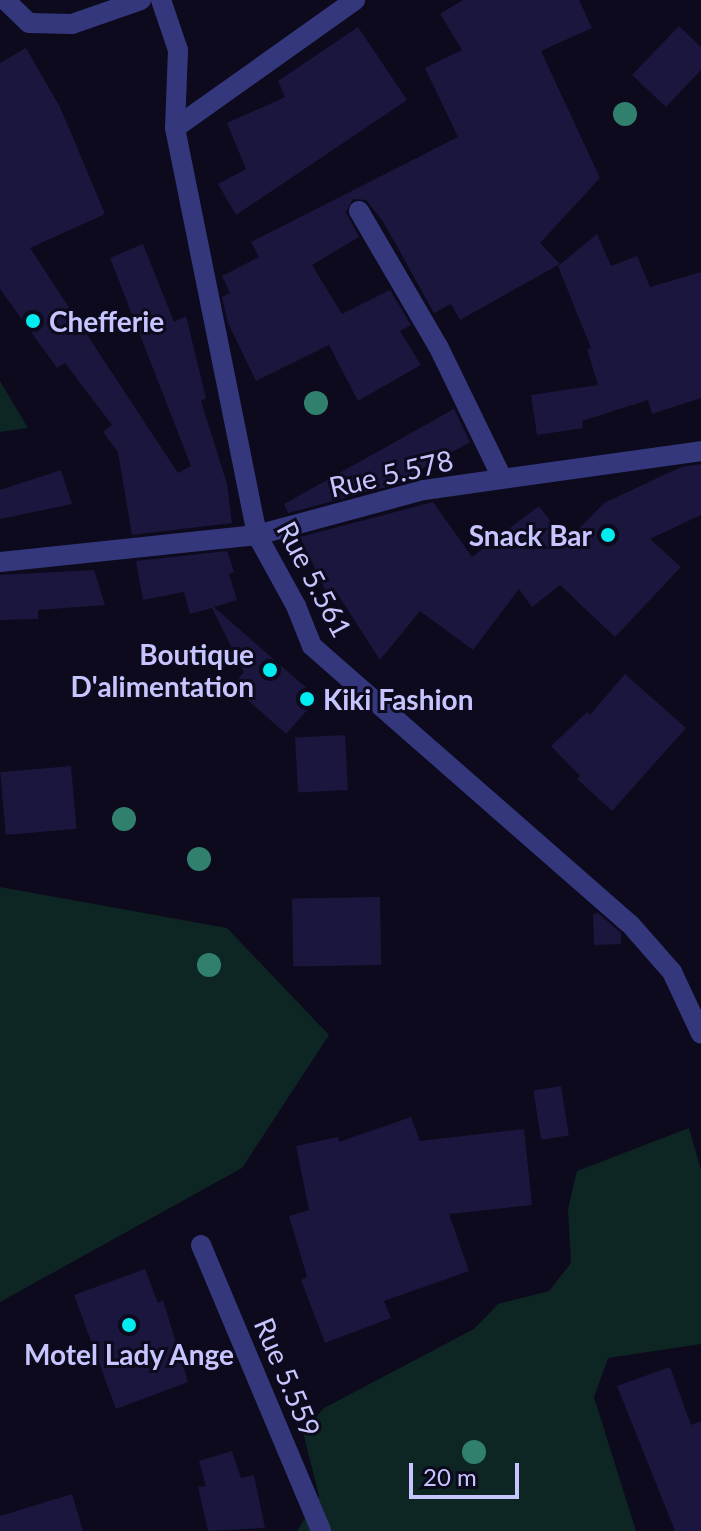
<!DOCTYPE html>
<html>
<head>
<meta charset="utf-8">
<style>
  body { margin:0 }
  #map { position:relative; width:701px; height:1531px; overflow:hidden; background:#0c0a1c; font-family:Lato,sans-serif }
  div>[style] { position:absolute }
  .green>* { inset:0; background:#0d2623 }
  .building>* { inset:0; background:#1b163d; transform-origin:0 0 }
  .minor>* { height:20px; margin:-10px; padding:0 10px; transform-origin:10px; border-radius:10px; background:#34377c }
  .trees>* { width:24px; height:24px; margin:-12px; border-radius:50%; background:#31806e }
  .dots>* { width:22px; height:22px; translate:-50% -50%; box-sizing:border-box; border:4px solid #0c0a1c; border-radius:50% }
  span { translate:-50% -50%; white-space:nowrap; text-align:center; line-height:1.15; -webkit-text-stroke:6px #0c0a1c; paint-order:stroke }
  .poi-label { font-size:28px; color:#c7c5ff; font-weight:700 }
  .left { translate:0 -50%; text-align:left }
  .right { translate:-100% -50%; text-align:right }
  .street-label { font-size:28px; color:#c7c5ff }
  .scale { position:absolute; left:409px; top:1463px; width:110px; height:36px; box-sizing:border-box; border:4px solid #c7c5ff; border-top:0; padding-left:10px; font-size:24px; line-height:28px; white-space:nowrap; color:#c7c5ff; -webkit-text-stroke:6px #0c0a1c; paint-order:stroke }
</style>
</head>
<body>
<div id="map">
  <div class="green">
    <i style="clip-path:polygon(0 381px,28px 428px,0 432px)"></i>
    <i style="clip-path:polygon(0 887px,227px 928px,329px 1035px,242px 1168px,0 1302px)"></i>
    <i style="clip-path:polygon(689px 1128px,701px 1170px,701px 1344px,608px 1358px,594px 1397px,636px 1531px,297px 1531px,319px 1496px,303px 1432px,324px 1408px,474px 1329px,498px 1304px,549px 1291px,571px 1263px,568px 1209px,577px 1171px)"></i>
  </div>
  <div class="building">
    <i style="clip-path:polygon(463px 0,579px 0,592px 28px,541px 51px,600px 178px,540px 243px,560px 264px,460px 320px,451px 304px,434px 313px,384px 223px,366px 200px,353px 199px,346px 212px,359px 237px,312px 265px,342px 314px,390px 290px,411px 325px,400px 331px,421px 365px,358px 401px,329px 345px,256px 381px,228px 323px,222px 297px,230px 293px,222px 276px,259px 257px,251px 242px,458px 137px,425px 68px,462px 50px,440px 14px)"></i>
    <i style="clip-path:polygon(679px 26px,701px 47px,701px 70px,666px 107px,632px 75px)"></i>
    <i style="clip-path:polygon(358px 27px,407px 100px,236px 215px,218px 184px,246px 169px,227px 123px,285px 97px,278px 81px)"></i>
    <i style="clip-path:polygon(26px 48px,60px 107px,105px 214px,30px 248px,178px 473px,191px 466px,110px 258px,143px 244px,174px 322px,186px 316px,206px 398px,201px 401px,227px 484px,232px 523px,132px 535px,118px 452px,103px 432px,112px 425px,65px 363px,57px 368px,0 289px,0 63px)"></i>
    <i style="clip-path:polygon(597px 234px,611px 266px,637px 256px,650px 287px,701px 272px,701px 398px,652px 414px,648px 400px,582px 421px,583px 428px,537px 435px,531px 395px,598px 385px,587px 349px,591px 348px,558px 266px)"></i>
    <i style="clip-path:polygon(454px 409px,470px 442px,413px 474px,417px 479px,288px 513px,284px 504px)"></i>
    <i style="clip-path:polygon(701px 464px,701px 515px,650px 539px,681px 567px,615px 637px,560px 585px,532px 607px,519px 589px,473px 650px,420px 611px,380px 660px,337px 593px,329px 598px,300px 537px,433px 502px,472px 557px,539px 506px,566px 542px,604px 503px,681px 467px)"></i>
    <i style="clip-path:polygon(61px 470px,72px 504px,0 519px,0 490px)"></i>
    <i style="clip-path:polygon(227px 551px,234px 572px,229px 574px,237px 600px,214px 607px,318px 698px,286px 734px,232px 686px,244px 672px,212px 608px,190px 614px,184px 592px,143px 600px,136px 561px)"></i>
    <i style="clip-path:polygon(94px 570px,105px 605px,38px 610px,38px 619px,0 620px,0 575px)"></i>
    <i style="clip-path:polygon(625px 674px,686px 728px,612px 811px,577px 779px,580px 776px,551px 746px,587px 712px,590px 715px)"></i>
    <i style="left:345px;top:735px;width:55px;height:50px;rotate:87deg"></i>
    <i style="left:71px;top:766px;width:63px;height:71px;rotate:85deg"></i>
    <i style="left:380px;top:897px;width:68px;height:88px;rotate:89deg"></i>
    <i style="clip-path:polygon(598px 913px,621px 933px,621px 944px,594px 945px,593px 914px)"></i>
    <i style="left:561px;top:1086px;width:50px;height:28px;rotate:81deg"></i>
    <i style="clip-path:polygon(411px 1117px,420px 1141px,524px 1129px,532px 1205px,449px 1214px,469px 1271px,384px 1301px,391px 1318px,325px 1343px,301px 1280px,307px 1277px,289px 1216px,309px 1210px,296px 1146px,338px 1137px,339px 1142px)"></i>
    <i style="clip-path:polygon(145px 1269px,158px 1303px,163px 1300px,188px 1382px,116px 1409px,74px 1295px)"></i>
    <i style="clip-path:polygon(670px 1367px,691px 1425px,701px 1421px,701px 1531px,675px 1531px,617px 1386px)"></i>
    <i style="clip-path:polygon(232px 1451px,241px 1478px,254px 1475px,265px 1528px,208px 1531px,198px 1487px,206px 1486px,199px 1461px)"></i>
    <i style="clip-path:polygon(72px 1494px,83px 1531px,0 1531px,0 1516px)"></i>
  </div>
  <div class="minor">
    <i style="left:5px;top:0;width:33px;rotate:44deg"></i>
    <i style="left:29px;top:23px;width:43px;rotate:1.3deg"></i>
    <i style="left:72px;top:24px;width:73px;rotate:-19.2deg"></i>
    <i style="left:161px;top:0;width:53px;rotate:71.2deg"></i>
    <i style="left:178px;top:50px;width:78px;rotate:92.2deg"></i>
    <i style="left:175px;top:128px;width:415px;rotate:78.6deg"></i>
    <i style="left:257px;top:535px;width:81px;rotate:61.2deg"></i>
    <i style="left:296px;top:606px;width:43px;rotate:68.2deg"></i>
    <i style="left:312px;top:646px;width:422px;rotate:41.2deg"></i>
    <i style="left:630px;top:924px;width:64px;rotate:48.8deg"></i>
    <i style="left:672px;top:972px;width:68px;rotate:64.9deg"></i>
    <i style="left:175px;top:128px;width:221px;rotate:-35.4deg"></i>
    <i style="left:359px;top:211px;width:156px;rotate:59.7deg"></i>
    <i style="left:438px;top:346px;width:147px;rotate:64.1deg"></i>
    <i style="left:0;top:562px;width:258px;rotate:-6deg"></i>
    <i style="left:257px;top:535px;width:173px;rotate:-15.1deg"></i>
    <i style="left:424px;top:490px;width:280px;rotate:-8deg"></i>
    <i style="left:201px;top:1245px;width:310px;rotate:67.2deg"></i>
  </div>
  <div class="trees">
    <i style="left:625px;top:114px"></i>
    <i style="left:316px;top:403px"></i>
    <i style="left:124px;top:819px"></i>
    <i style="left:199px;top:859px"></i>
    <i style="left:209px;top:965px"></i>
    <i style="left:474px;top:1452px"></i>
  </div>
  <div class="dots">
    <i style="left:33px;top:321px;background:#00ecf0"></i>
    <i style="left:608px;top:535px;background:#00ecf0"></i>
    <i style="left:270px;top:670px;background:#00ecf0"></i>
    <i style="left:307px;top:699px;background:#00ecf0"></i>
    <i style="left:129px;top:1325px;background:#00ecf0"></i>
  </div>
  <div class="poi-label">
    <span class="left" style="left:49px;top:321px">Chefferie</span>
    <span class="right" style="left:592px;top:535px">Snack Bar</span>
    <span class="right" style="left:254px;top:670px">Boutique<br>D'alimentation</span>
    <span class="left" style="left:323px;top:699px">Kiki Fashion</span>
    <span style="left:129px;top:1354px">Motel Lady Ange</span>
  </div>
  <div class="street-label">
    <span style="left:391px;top:473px;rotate:-13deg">Rue 5.578</span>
    <span style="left:315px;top:579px;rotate:62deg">Rue 5.561</span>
    <span style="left:288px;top:1377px;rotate:67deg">Rue 5.559</span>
  </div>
  <div class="scale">20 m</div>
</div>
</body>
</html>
